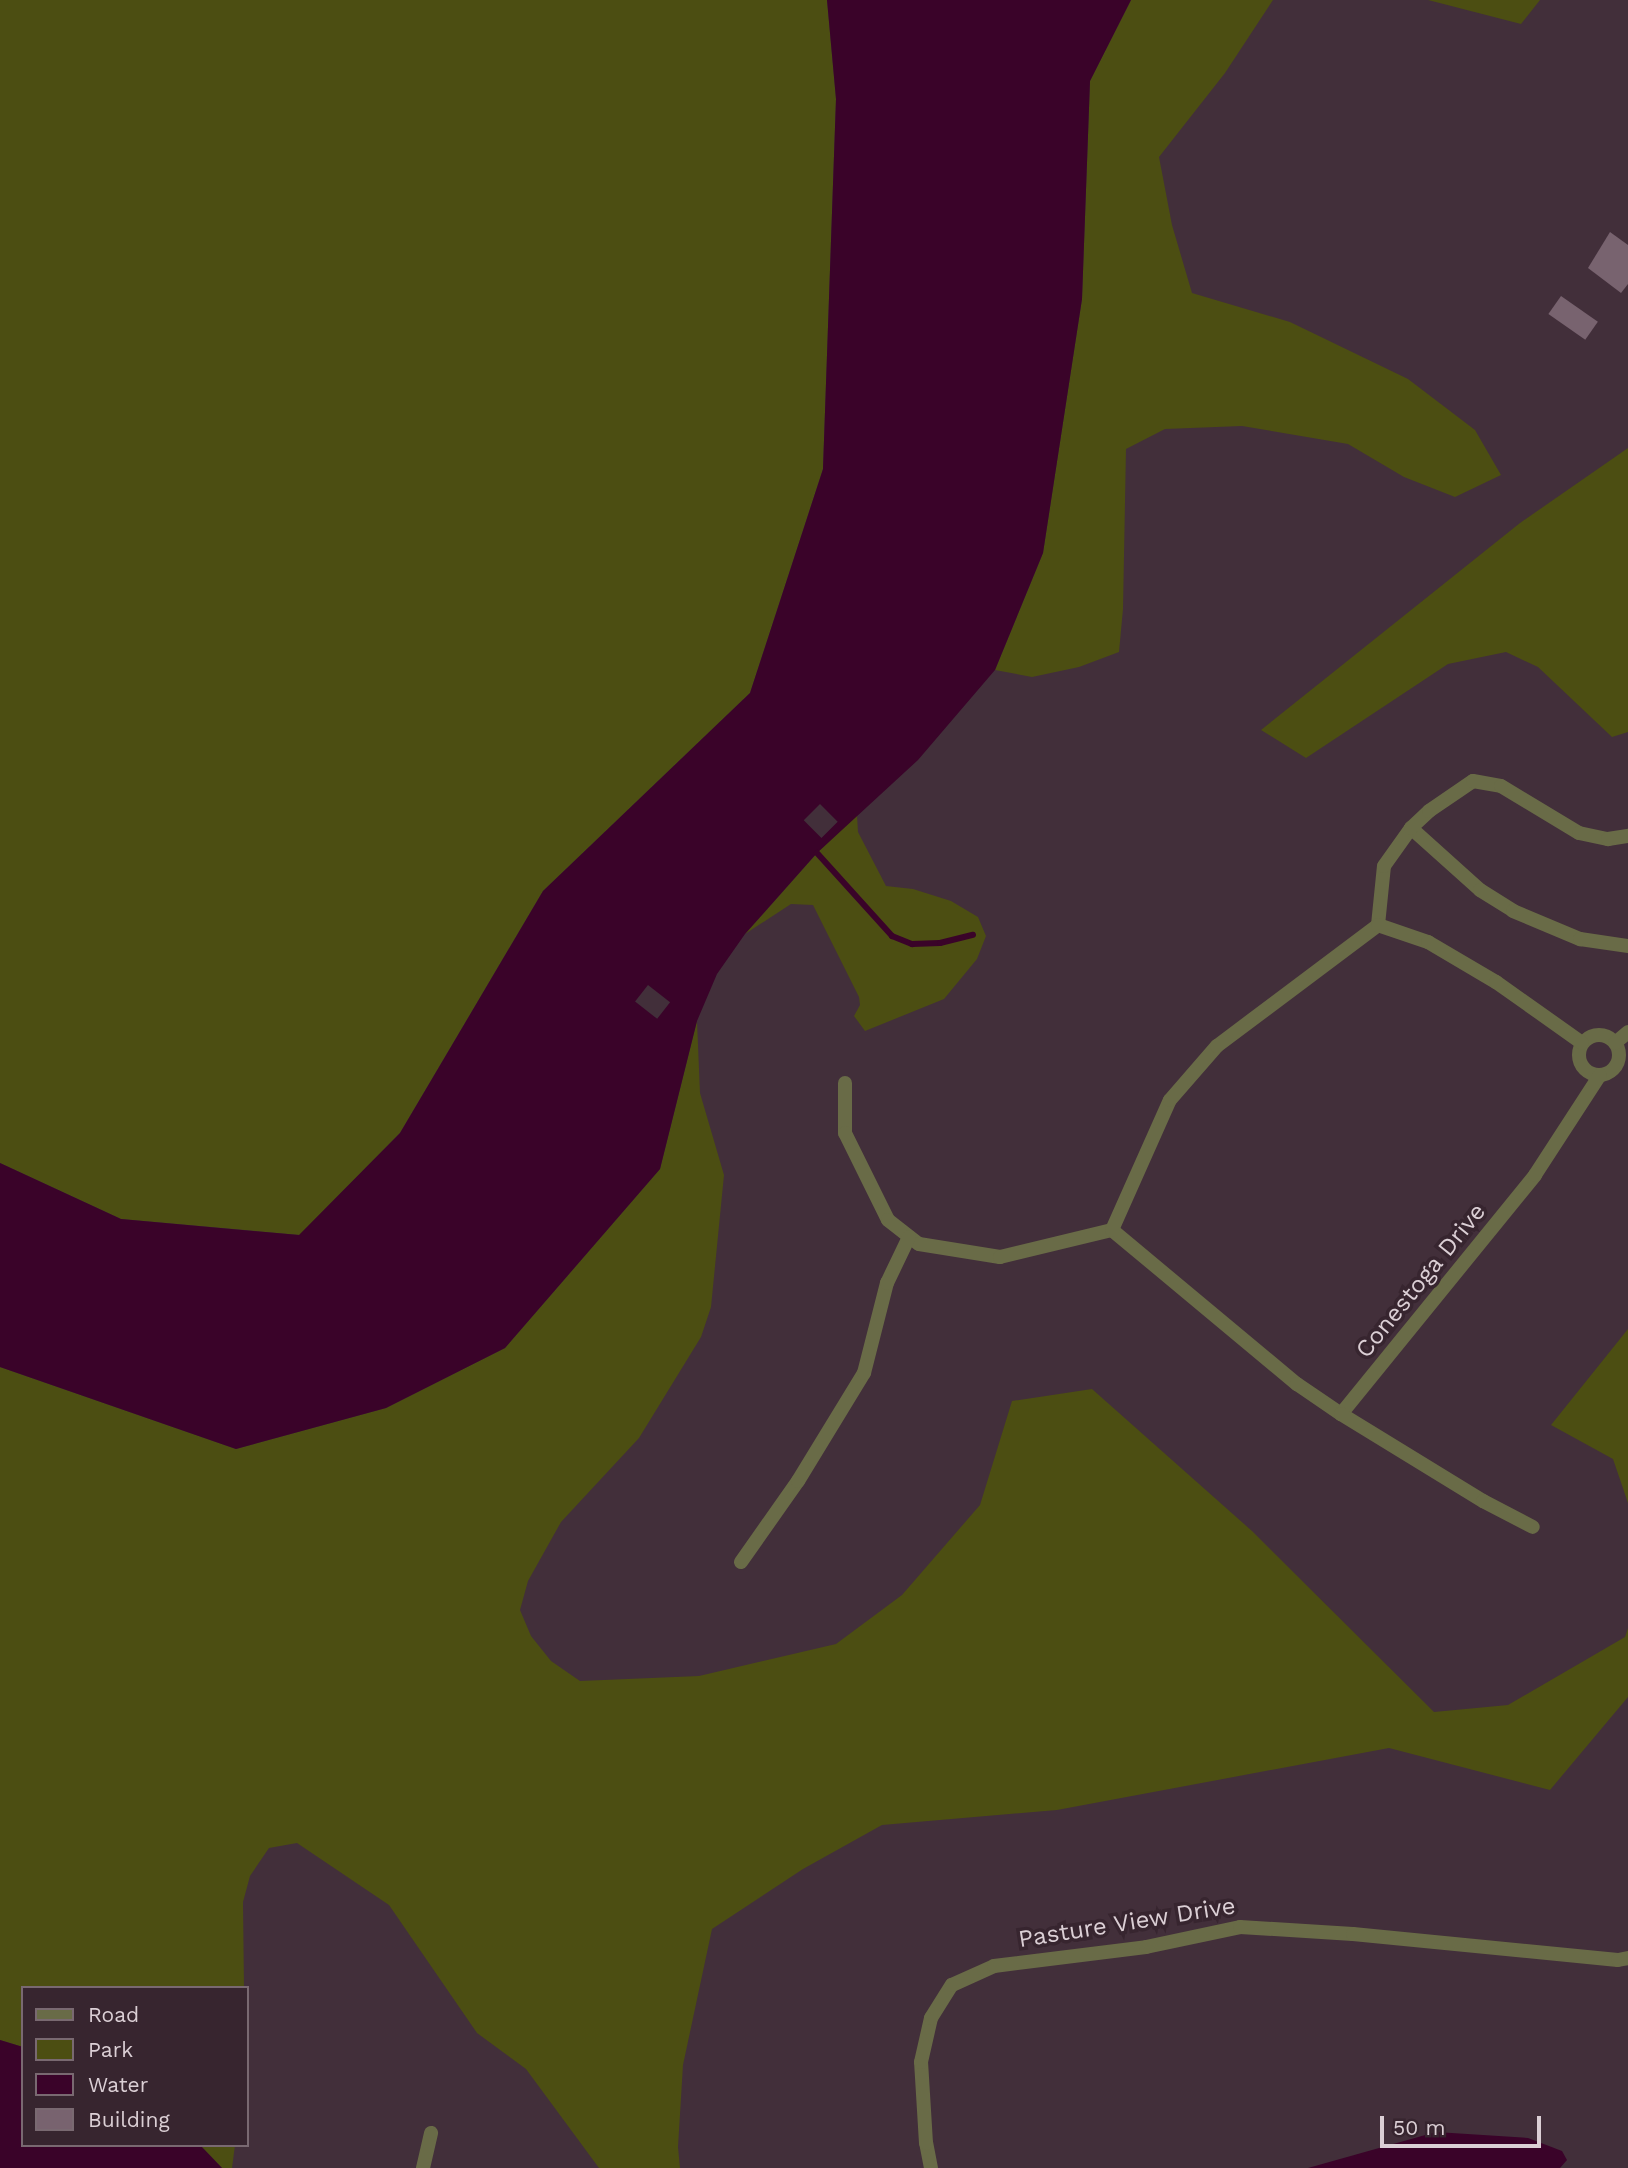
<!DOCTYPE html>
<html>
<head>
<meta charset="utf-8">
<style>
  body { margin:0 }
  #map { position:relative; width:1628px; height:2168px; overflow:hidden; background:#422f3a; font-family:"Work Sans",sans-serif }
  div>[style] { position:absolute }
  .green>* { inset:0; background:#4c4e12 }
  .water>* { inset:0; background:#3a0329 }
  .pier>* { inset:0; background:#422f3a; transform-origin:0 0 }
  .stream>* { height:6px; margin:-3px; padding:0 3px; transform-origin:3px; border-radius:3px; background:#3a0329 }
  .building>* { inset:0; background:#78636f; transform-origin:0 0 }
  .street>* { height:14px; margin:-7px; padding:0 7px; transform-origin:7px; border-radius:7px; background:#696b47 }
  .street>.ring { margin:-7px; padding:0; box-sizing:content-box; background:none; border:14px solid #696b47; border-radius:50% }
  span { translate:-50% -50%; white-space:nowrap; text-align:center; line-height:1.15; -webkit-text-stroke:7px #37252f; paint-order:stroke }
  .street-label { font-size:24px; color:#dbcfd5 }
  .legend { position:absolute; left:21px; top:1986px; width:228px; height:161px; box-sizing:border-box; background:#37252f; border:2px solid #796971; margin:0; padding:9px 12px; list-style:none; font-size:21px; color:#dbcfd5 }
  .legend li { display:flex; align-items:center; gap:14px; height:35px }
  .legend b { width:35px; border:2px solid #796971 }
  .scale { position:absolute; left:1380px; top:2116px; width:161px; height:32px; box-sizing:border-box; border:4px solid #dbcfd5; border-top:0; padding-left:9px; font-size:21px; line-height:24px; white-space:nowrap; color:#dbcfd5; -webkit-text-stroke:5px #37252f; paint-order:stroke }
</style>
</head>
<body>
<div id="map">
  <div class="green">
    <i style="clip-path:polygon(0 0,827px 0,836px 99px,823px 469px,750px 693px,543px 891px,400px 1133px,300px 1235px,121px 1219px,0 1163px)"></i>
    <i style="clip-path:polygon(1131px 0,1273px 0,1225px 73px,1159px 157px,1172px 225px,1192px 293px,1290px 322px,1408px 379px,1475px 430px,1501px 475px,1455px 497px,1404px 477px,1348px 444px,1242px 426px,1165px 429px,1126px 449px,1123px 609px,1119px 652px,1079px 667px,1032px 677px,995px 670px,1043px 553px,1082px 299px,1090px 81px)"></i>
    <i style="clip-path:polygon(1428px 0,1540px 0,1521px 24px)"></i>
    <i style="clip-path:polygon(1628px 448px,1628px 732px,1612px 737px,1538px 667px,1506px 652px,1448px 664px,1306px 758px,1261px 730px,1520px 523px)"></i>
    <i style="clip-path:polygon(857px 815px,858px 832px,886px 886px,913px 889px,951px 901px,978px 917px,986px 936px,977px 959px,944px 999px,865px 1031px,854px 1016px,860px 1005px,859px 997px,813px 905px,791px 904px,745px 934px,817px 853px)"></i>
    <i style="clip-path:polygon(697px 1021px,700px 1093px,724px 1175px,711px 1307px,701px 1337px,639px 1438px,561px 1522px,528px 1581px,520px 1610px,531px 1636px,551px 1661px,580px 1681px,699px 1676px,836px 1644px,902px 1595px,980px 1505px,1012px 1401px,1092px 1389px,1252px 1531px,1434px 1712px,1508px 1705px,1625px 1637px,1628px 1628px,1628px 1697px,1550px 1790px,1389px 1748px,1057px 1810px,882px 1825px,803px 1869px,712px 1929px,683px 2065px,678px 2147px,680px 2168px,599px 2168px,526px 2069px,477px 2033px,389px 1905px,297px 1843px,269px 1848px,250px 1876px,243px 1902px,244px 1988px,23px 1988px,23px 2047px,0 2040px,0 1367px,236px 1449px,386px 1408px,505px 1348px,660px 1169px)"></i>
    <i style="clip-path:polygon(1628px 1329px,1628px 1503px,1613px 1459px,1551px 1425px)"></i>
    <i style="clip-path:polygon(200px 2145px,235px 2145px,232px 2168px,222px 2168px)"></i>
  </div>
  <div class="water">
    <i style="clip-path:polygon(827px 0,1131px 0,1090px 81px,1082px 299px,1043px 553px,995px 670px,918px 760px,817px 853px,745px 934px,717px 974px,697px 1021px,660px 1169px,505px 1348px,386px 1408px,236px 1449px,0 1367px,0 1163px,121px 1219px,299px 1235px,400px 1133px,543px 891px,750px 693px,823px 469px,836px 99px)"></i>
    <i style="clip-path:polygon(0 2040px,23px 2047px,23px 2145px,200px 2145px,222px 2168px,0 2168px)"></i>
    <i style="clip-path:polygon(1436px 2132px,1528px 2138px,1562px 2151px,1567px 2160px,1560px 2168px,1308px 2168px)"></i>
  </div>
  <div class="pier">
    <i style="left:820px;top:804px;width:25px;height:23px;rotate:45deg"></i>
    <i style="left:648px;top:985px;width:28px;height:21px;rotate:38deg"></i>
  </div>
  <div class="stream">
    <i style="left:817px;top:853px;width:112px;rotate:47.9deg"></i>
    <i style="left:892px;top:936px;width:22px;rotate:22deg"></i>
    <i style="left:912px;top:944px;width:28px;rotate:-2deg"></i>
    <i style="left:940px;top:943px;width:34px;rotate:-14deg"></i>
  </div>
  <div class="building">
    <i style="clip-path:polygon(1610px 232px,1628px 245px,1628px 284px,1621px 293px,1588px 268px)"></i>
    <i style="left:1561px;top:296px;width:45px;height:22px;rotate:35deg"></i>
  </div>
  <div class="street">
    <i style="left:1411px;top:828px;width:93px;rotate:41.9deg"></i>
    <i style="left:1480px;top:890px;width:39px;rotate:32deg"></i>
    <i style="left:1513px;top:911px;width:73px;rotate:22.7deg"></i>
    <i style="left:1580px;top:939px;width:49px;rotate:8.3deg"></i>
    <i style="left:1378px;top:925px;width:59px;rotate:-84.2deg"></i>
    <i style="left:1384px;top:866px;width:47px;rotate:-54.6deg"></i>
    <i style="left:1411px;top:828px;width:25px;rotate:-43deg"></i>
    <i style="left:1429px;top:811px;width:53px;rotate:-34.3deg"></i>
    <i style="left:1473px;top:781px;width:28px;rotate:10deg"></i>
    <i style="left:1501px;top:786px;width:91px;rotate:31.1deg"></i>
    <i style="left:1579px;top:833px;width:30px;rotate:12deg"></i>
    <i style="left:1608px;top:839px;width:20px;rotate:-9deg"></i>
    <i class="ring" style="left:1579px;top:1035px;width:26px;height:26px"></i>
    <i style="left:1615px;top:1043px;width:17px;rotate:-40deg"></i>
    <i style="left:845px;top:1083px;width:50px;rotate:90deg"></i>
    <i style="left:845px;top:1133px;width:97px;rotate:63.7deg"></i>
    <i style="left:888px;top:1220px;width:39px;rotate:38deg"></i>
    <i style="left:919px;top:1244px;width:82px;rotate:9.1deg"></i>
    <i style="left:1000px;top:1257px;width:115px;rotate:-13.6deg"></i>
    <i style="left:1112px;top:1230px;width:241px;rotate:39.8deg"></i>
    <i style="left:1297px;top:1384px;width:53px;rotate:34.3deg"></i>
    <i style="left:1341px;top:1414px;width:308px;rotate:-50.9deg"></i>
    <i style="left:1535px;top:1175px;width:119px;rotate:-57deg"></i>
    <i style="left:1112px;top:1230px;width:142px;rotate:-66deg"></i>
    <i style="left:1170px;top:1100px;width:72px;rotate:-49deg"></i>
    <i style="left:1217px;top:1046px;width:201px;rotate:-36.9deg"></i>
    <i style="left:1378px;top:925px;width:53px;rotate:18.8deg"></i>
    <i style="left:1428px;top:942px;width:79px;rotate:30.5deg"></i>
    <i style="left:1496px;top:982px;width:105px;rotate:35.3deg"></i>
    <i style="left:1341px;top:1414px;width:167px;rotate:31.5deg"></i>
    <i style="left:1483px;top:1501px;width:56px;rotate:27.5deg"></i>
    <i style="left:741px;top:1562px;width:99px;rotate:-54.9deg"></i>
    <i style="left:798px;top:1481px;width:127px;rotate:-58.6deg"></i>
    <i style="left:864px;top:1373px;width:93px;rotate:-75.7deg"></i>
    <i style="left:887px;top:1283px;width:51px;rotate:-64.4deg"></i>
    <i style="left:423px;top:2168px;width:36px;rotate:-77deg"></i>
    <i style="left:931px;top:2168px;width:25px;rotate:-101deg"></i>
    <i style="left:926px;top:2143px;width:81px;rotate:-93.5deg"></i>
    <i style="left:921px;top:2062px;width:45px;rotate:-77.2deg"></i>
    <i style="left:931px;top:2018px;width:39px;rotate:-58deg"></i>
    <i style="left:952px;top:1985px;width:46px;rotate:-24.3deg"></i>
    <i style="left:994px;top:1966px;width:153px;rotate:-7.1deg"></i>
    <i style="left:1146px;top:1947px;width:96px;rotate:-12deg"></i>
    <i style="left:1240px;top:1927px;width:113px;rotate:3.5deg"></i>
    <i style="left:1353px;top:1934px;width:266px;rotate:5.6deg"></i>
    <i style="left:1618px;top:1960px;width:10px;rotate:-11deg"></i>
  </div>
  <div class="street-label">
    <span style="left:1421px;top:1281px;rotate:-51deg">Conestoga Drive</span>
    <span style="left:1127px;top:1923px;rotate:-9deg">Pasture View Drive</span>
  </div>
  <ul class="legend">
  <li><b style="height:9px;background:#696b47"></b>Road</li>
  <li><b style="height:19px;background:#4c4e12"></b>Park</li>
  <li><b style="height:19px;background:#3a0329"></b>Water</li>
  <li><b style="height:19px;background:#78636f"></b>Building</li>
  </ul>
  <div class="scale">50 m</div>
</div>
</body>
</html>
